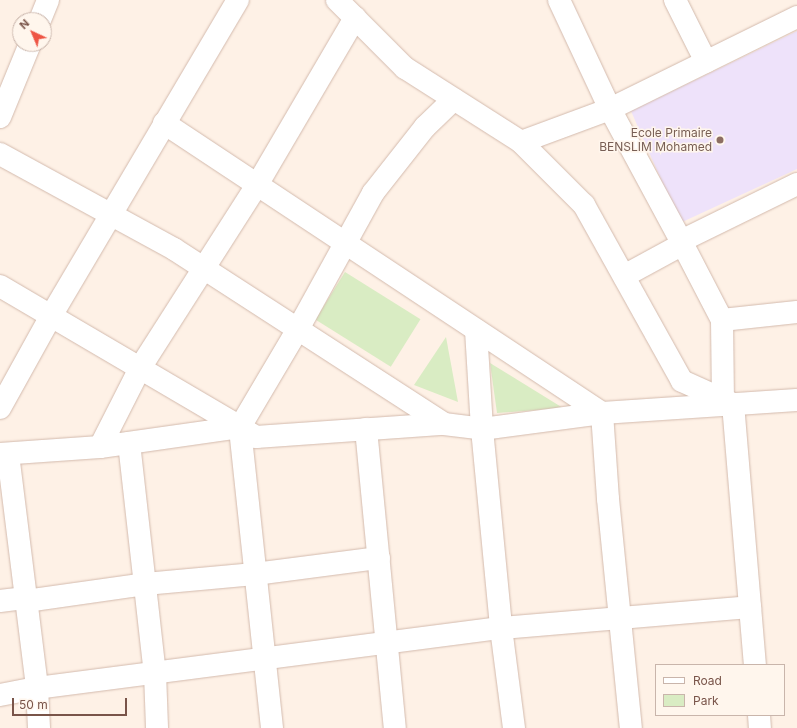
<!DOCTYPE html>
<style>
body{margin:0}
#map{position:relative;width:797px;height:728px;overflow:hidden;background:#fef1e6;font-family:Inter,sans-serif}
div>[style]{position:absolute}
.education>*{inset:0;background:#eee2fa}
.green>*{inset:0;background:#d9ecc3;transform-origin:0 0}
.roads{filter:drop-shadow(0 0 1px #d3baad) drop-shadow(0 0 1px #d3baad)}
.minor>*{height:22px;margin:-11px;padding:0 11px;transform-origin:11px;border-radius:11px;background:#fff}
.dots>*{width:11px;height:11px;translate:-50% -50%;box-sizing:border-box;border:2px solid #fff6ed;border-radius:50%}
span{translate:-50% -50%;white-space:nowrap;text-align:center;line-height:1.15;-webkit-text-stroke:3px #fff6ed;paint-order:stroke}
.education-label{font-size:12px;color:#785e54}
.right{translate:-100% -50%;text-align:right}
.legend{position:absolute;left:655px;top:664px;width:130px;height:52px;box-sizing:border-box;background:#fff6ed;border:1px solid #c9b5ab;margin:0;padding:5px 7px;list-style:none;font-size:12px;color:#795449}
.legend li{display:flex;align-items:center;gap:8px;height:20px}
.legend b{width:20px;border:1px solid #c9b5ab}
.north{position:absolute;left:12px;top:12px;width:40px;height:40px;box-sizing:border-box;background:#fff6ed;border:1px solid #c9b5ab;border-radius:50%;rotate:316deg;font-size:11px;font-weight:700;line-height:16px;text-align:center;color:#795449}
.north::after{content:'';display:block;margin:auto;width:14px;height:18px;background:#ee5545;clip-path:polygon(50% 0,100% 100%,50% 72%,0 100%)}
.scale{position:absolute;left:12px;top:698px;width:115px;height:18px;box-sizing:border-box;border:2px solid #795449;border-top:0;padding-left:5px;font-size:12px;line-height:14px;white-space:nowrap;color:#795449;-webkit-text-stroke:3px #fff6ed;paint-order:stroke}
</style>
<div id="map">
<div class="education">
<div style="clip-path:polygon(797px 31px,797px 169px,680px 223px,631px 111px)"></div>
</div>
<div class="green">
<div style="left:345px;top:272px;width:89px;height:56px;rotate:32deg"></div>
<div style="clip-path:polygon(446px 337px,458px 402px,414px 385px)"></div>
<div style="clip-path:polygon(490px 363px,563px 408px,497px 413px)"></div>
</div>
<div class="roads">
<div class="minor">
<div style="left:337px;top:0;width:96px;rotate:45deg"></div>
<div style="left:405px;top:68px;width:138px;rotate:32.5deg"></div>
<div style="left:521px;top:142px;width:89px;rotate:45deg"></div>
<div style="left:584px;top:205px;width:201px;rotate:60.9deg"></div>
<div style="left:682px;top:381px;width:56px;rotate:24.3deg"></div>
<div style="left:733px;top:404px;width:262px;rotate:85.2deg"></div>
<div style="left:675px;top:0;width:69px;rotate:63.4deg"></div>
<div style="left:797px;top:17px;width:208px;rotate:153.8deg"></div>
<div style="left:610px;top:109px;width:150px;rotate:61.7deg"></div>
<div style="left:681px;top:241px;width:129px;rotate:-26.2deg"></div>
<div style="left:40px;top:20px;width:22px;rotate:-68deg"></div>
<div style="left:0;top:117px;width:79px;rotate:-67.7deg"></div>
<div style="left:164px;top:123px;width:525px;rotate:33.51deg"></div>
<div style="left:602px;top:413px;width:86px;rotate:86deg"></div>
<div style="left:608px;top:499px;width:230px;rotate:84.3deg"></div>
<div style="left:521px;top:142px;width:95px;rotate:-20.3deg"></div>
<div style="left:610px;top:109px;width:120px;rotate:-115.1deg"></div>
<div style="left:0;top:154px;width:198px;rotate:28.6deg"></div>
<div style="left:174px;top:249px;width:322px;rotate:32.9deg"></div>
<div style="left:681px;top:241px;width:89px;rotate:62.6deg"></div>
<div style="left:722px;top:320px;width:80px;rotate:89.3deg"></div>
<div style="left:624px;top:276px;width:67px;rotate:-28.5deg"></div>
<div style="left:0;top:286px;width:278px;rotate:30.4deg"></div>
<div style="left:722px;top:320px;width:75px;rotate:-6.1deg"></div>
<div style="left:476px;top:330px;width:99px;rotate:86.5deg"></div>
<div style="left:482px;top:429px;width:200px;rotate:84.5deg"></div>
<div style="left:501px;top:628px;width:101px;rotate:82.6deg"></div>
<div style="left:0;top:408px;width:105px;rotate:-61deg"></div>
<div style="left:51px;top:316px;width:367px;rotate:-59.4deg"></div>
<div style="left:366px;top:429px;width:300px;rotate:84.5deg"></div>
<div style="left:129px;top:443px;width:231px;rotate:83.6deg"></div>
<div style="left:155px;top:673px;width:55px;rotate:87.9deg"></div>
<div style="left:100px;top:447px;width:89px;rotate:-63.1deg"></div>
<div style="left:140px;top:368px;width:217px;rotate:-57.4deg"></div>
<div style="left:257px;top:185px;width:194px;rotate:-59.6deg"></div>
<div style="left:0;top:454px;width:100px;rotate:-4deg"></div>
<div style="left:100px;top:447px;width:141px;rotate:-8.1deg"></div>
<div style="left:240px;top:427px;width:19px;rotate:32deg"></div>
<div style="left:256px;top:437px;width:188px;rotate:-4deg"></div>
<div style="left:444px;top:424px;width:38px;rotate:7deg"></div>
<div style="left:482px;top:429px;width:121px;rotate:-7.6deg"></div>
<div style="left:602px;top:413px;width:195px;rotate:-3.8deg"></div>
<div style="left:8px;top:454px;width:236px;rotate:82.9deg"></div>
<div style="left:37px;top:688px;width:40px;rotate:87.1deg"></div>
<div style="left:0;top:601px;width:26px;rotate:-7deg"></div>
<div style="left:26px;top:601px;width:120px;rotate:-8.1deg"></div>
<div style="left:145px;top:584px;width:110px;rotate:-5.2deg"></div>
<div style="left:255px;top:574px;width:125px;rotate:-7.4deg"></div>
<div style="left:0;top:695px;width:38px;rotate:-11deg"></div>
<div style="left:37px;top:688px;width:468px;rotate:-7.4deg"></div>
<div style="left:501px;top:628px;width:250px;rotate:-4.8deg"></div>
<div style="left:759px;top:715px;width:13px;rotate:86deg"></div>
<div style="left:272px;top:728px;width:303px;rotate:-96.1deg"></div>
<div style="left:240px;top:427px;width:114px;rotate:-59.4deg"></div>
<div style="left:298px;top:329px;width:155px;rotate:-61.1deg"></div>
<div style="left:373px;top:193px;width:84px;rotate:-51.8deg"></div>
<div style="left:425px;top:127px;width:40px;rotate:-44deg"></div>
</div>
</div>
<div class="dots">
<div style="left:720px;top:140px;background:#8d6e63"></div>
</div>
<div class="education-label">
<span class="right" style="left:712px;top:140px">Ecole Primaire<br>BENSLIM Mohamed</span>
</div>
<ul class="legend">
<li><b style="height:5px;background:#fff"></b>Road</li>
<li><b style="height:11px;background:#d9ecc3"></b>Park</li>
</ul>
<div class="north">N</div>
<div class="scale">50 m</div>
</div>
